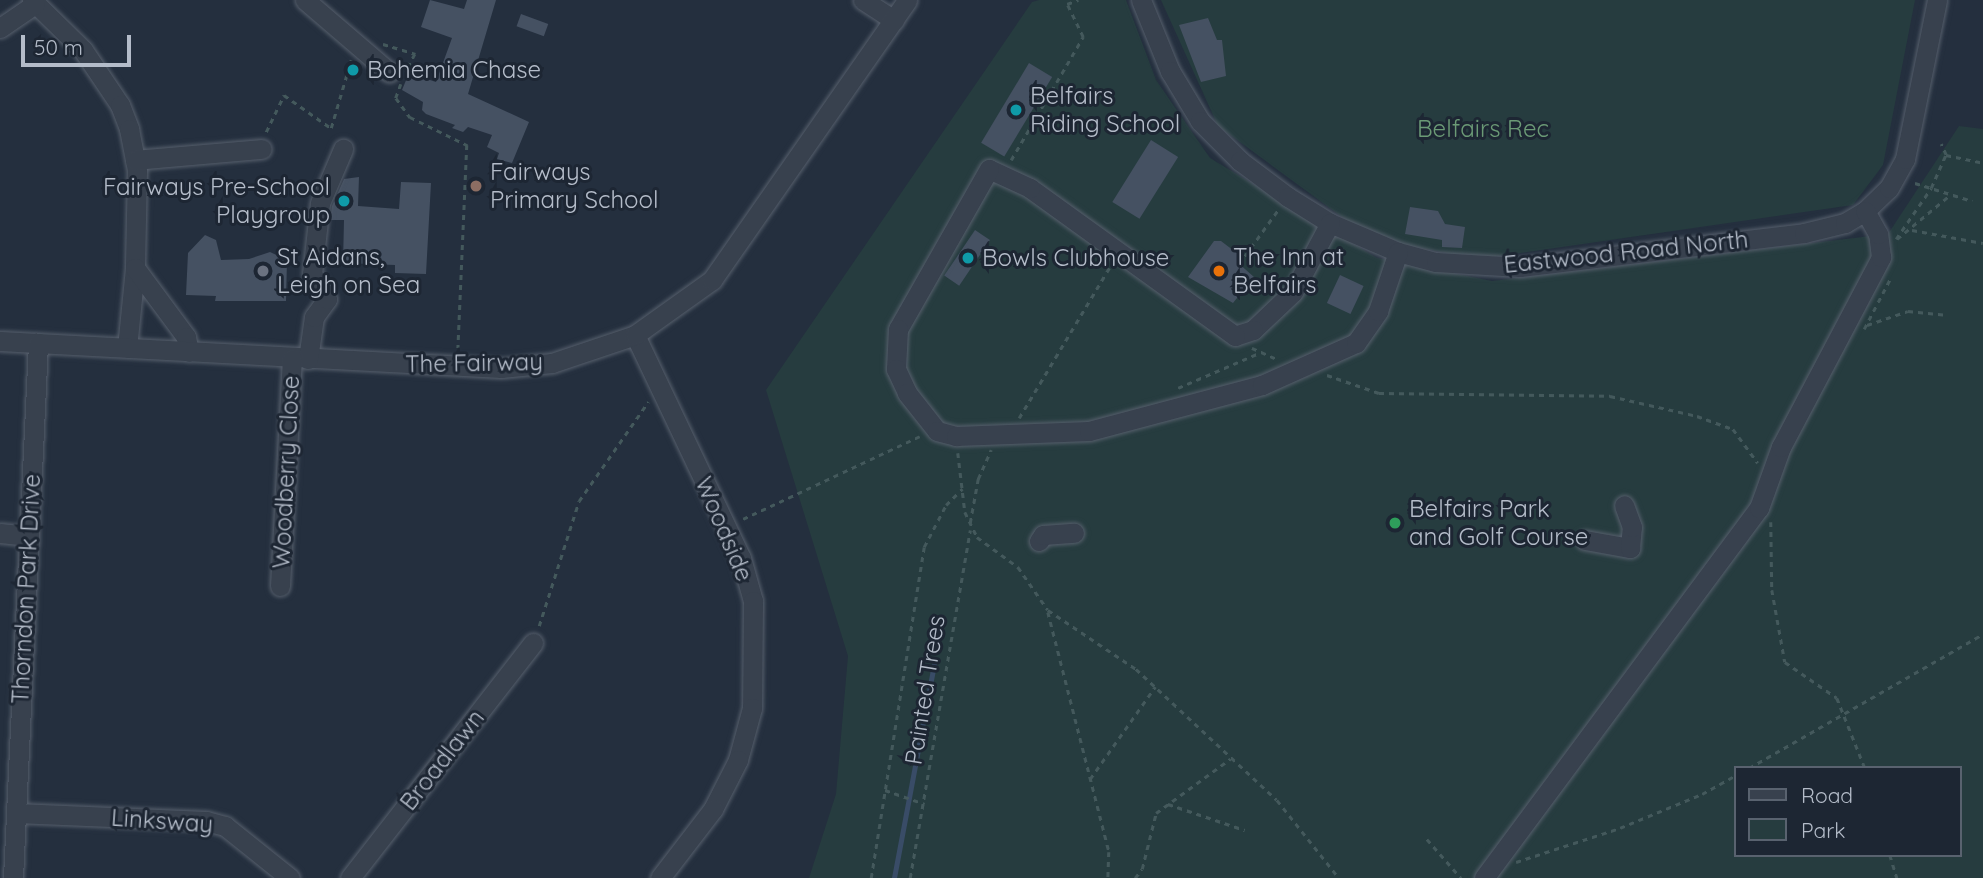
<!DOCTYPE html>
<style>
body{margin:0}
#map{position:relative;width:1983px;height:878px;overflow:hidden;background:#242f3e;font-family:Quicksand,sans-serif}
div>[style]{position:absolute}
.green>*{inset:0;background:#263c3f}
.stream>*{height:4.5px;margin:-2.25px;padding:0 2.25px;transform-origin:2.25px;border-radius:2.25px;background:#394c67}
.building>*{inset:0;background:#455162;transform-origin:0 0}
.path>*{height:2.5px;margin-top:-1.25px;transform-origin:0;background:repeating-linear-gradient(90deg,#44595c 0 5px,transparent 0 10px)}
.roads{filter:drop-shadow(0 0 2px #565f6c) drop-shadow(0 0 2px #565f6c)}
.minor>*{height:19px;margin:-9.5px;padding:0 9.5px;transform-origin:9.5px;border-radius:9.5px;background:#38414e}
.dots>*{width:19px;height:19px;translate:-50% -50%;box-sizing:border-box;border:4px solid #1d2633;border-radius:50%}
span{translate:-50% -50%;white-space:nowrap;text-align:center;line-height:1.15;-webkit-text-stroke:6px #1d2633;paint-order:stroke}
.poi-label{font-size:24px;color:#b4bcc9}
.left{translate:0 -50%;text-align:left}
.right{translate:-100% -50%;text-align:right}
.park-label{font-size:24px;color:#6b9a76}
.street-label{font-size:24px;color:#b4bcc9}
.legend{position:absolute;left:1734px;top:766px;width:228px;height:91px;box-sizing:border-box;background:#1d2633;border:2px solid #59626f;margin:0;padding:9px 12px;list-style:none;font-size:21px;color:#b4bcc9}
.legend li{display:flex;align-items:center;gap:14px;height:35px}
.legend b{width:35px;border:2px solid #59626f}
.scale{position:absolute;left:21px;top:35px;width:110px;height:32px;box-sizing:border-box;border:4px solid #b4bcc9;border-top:0;padding-left:9px;font-size:21px;line-height:24px;white-space:nowrap;color:#b4bcc9;-webkit-text-stroke:5px #1d2633;paint-order:stroke}
</style>
<div id="map">
<div class="green">
<div style="clip-path:polygon(evenodd,1039px 0,1126px 0,1156px 80px,1210px 158px,1377px 258px,1492px 281px,1888px 234px,1959px 126px,1983px 129px,1983px 878px,809px 878px,836px 794px,848px 656px,766px 390px,1032px 2px,1039px 0,1736px 768px,1960px 768px,1960px 855px,1736px 855px,1736px 768px)"></div>
<div style="clip-path:polygon(1161px 0,1915px 0,1883px 165px,1853px 205px,1479px 259px,1372px 239px,1218px 126px)"></div>
</div>
<div class="stream">
<div style="left:894px;top:878px;width:217px;rotate:-79.4deg"></div>
</div>
<div class="building">
<div style="clip-path:polygon(430px 0,464px 9px,467px 0,496px 0,468px 94px,529px 122px,512px 163px,497px 159px,499px 153px,487px 147px,492px 135px,468px 127px,463px 132px,452px 128px,455px 125px,426px 114px,422px 110px,423px 102px,402px 90px,409px 73px,436px 82px,452px 38px,421px 27px)"></div>
<div style="left:521px;top:14px;width:29px;height:13px;rotate:20deg"></div>
<div style="clip-path:polygon(1208px 18px,1217px 40px,1222px 40px,1226px 76px,1201px 82px,1179px 25px)"></div>
<div style="left:1029px;top:63px;width:27px;height:93px;rotate:31deg"></div>
<div style="left:1151px;top:140px;width:32px;height:73px;rotate:32deg"></div>
<div style="clip-path:polygon(359px 177px,358px 206px,399px 209px,401px 182px,431px 183px,426px 274px,395px 273px,395px 265px,343px 263px,344px 220px,330px 220px,332px 206px,344px 179px)"></div>
<div style="clip-path:polygon(1410px 207px,1438px 211px,1445px 224px,1465px 227px,1462px 248px,1442px 247px,1442px 240px,1405px 234px)"></div>
<div style="left:975px;top:230px;width:18px;height:55px;rotate:34deg"></div>
<div style="clip-path:polygon(205px 235px,216px 240px,221px 260px,249px 259px,270px 252px,287px 260px,286px 301px,215px 301px,216px 296px,186px 295px,188px 253px)"></div>
<div style="clip-path:polygon(1214px 241px,1221px 241px,1242px 257px,1237px 262px,1254px 277px,1233px 303px,1188px 277px)"></div>
<div style="left:1340px;top:275px;width:26px;height:31px;rotate:25deg"></div>
</div>
<div class="path">
<div style="left:383px;top:44px;width:34px;rotate:17deg"></div>
<div style="left:415px;top:54px;width:20px;rotate:117deg"></div>
<div style="left:401px;top:84px;width:15px;rotate:110deg"></div>
<div style="left:396px;top:98px;width:24px;rotate:54deg"></div>
<div style="left:410px;top:117px;width:64px;rotate:26.2deg"></div>
<div style="left:467px;top:145px;width:203px;rotate:92.5deg"></div>
<div style="left:266px;top:132px;width:41px;rotate:-64.1deg"></div>
<div style="left:284px;top:95px;width:57px;rotate:35.1deg"></div>
<div style="left:331px;top:128px;width:71px;rotate:-73.6deg"></div>
<div style="left:1946px;top:155px;width:38px;rotate:12deg"></div>
<div style="left:1011px;top:160px;width:143px;rotate:-59.7deg"></div>
<div style="left:1083px;top:37px;width:37px;rotate:-116deg"></div>
<div style="left:1067px;top:4px;width:12px;rotate:-20deg"></div>
<div style="left:1915px;top:183px;width:60px;rotate:17.5deg"></div>
<div style="left:1912px;top:230px;width:72px;rotate:10.4deg"></div>
<div style="left:1896px;top:239px;width:62px;rotate:-55.5deg"></div>
<div style="left:1931px;top:188px;width:36px;rotate:-66deg"></div>
<div style="left:1946px;top:155px;width:12px;rotate:-114deg"></div>
<div style="left:1897px;top:239px;width:69px;rotate:-39.7deg"></div>
<div style="left:1239px;top:264px;width:67px;rotate:-54.2deg"></div>
<div style="left:1867px;top:325px;width:43px;rotate:-18.9deg"></div>
<div style="left:1908px;top:311px;width:40px;rotate:5.7deg"></div>
<div style="left:1864px;top:329px;width:56px;rotate:-62.5deg"></div>
<div style="left:1252px;top:348px;width:27px;rotate:24deg"></div>
<div style="left:1327px;top:375px;width:55px;rotate:19.1deg"></div>
<div style="left:1379px;top:393px;width:231px;rotate:0.7deg"></div>
<div style="left:1610px;top:396px;width:89px;rotate:12.9deg"></div>
<div style="left:1697px;top:416px;width:38px;rotate:20deg"></div>
<div style="left:1733px;top:429px;width:42px;rotate:53.7deg"></div>
<div style="left:1178px;top:388px;width:88px;rotate:-23.4deg"></div>
<div style="left:1019px;top:418px;width:175px;rotate:-59deg"></div>
<div style="left:958px;top:453px;width:59px;rotate:83.2deg"></div>
<div style="left:965px;top:512px;width:28px;rotate:64deg"></div>
<div style="left:977px;top:537px;width:51px;rotate:36.2deg"></div>
<div style="left:1018px;top:567px;width:52px;rotate:55.1deg"></div>
<div style="left:1048px;top:610px;width:106px;rotate:33.8deg"></div>
<div style="left:1136px;top:669px;width:192px;rotate:42.9deg"></div>
<div style="left:1277px;top:800px;width:100px;rotate:51.5deg"></div>
<div style="left:743px;top:519px;width:195px;rotate:-25.1deg"></div>
<div style="left:1771px;top:522px;width:68px;rotate:89.2deg"></div>
<div style="left:1772px;top:590px;width:73px;rotate:79.8deg"></div>
<div style="left:1785px;top:662px;width:63px;rotate:34.7deg"></div>
<div style="left:1837px;top:698px;width:75px;rotate:68.2deg"></div>
<div style="left:970px;top:523px;width:45px;rotate:-79.7deg"></div>
<div style="left:978px;top:479px;width:32px;rotate:-66deg"></div>
<div style="left:1048px;top:612px;width:248px;rotate:75.7deg"></div>
<div style="left:1109px;top:852px;width:26px;rotate:92deg"></div>
<div style="left:539px;top:626px;width:131px;rotate:-72.3deg"></div>
<div style="left:579px;top:501px;width:121px;rotate:-55.1deg"></div>
<div style="left:1749px;top:768px;width:270px;rotate:-29.8deg"></div>
<div style="left:1090px;top:779px;width:113px;rotate:-54.8deg"></div>
<div style="left:885px;top:790px;width:42px;rotate:19.3deg"></div>
<div style="left:1168px;top:804px;width:81px;rotate:18.7deg"></div>
<div style="left:1427px;top:839px;width:52px;rotate:48.9deg"></div>
<div style="left:1890px;top:855px;width:24px;rotate:73deg"></div>
<div style="left:1516px;top:862px;width:109px;rotate:-18.1deg"></div>
<div style="left:1620px;top:828px;width:89px;rotate:-22.5deg"></div>
<div style="left:1702px;top:794px;width:39px;rotate:-29deg"></div>
<div style="left:871px;top:878px;width:335px;rotate:-80.9deg"></div>
<div style="left:924px;top:547px;width:47px;rotate:-62.4deg"></div>
<div style="left:946px;top:505px;width:23px;rotate:-45deg"></div>
<div style="left:910px;top:878px;width:353px;rotate:-80.2deg"></div>
<div style="left:1135px;top:878px;width:11px;rotate:-52deg"></div>
<div style="left:1142px;top:869px;width:58px;rotate:-76deg"></div>
<div style="left:1156px;top:813px;width:92px;rotate:-36.1deg"></div>
</div>
<div class="roads">
<div class="minor">
<div style="left:32px;top:0;width:71px;rotate:44.4deg"></div>
<div style="left:83px;top:50px;width:66px;rotate:56.1deg"></div>
<div style="left:120px;top:105px;width:26px;rotate:69deg"></div>
<div style="left:129px;top:129px;width:42px;rotate:79deg"></div>
<div style="left:137px;top:170px;width:98px;rotate:91.2deg"></div>
<div style="left:135px;top:268px;width:80px;rotate:95.7deg"></div>
<div style="left:305px;top:0;width:111px;rotate:40.6deg"></div>
<div style="left:863px;top:0;width:37px;rotate:33deg"></div>
<div style="left:1141px;top:0;width:77px;rotate:67.8deg"></div>
<div style="left:1170px;top:71px;width:58px;rotate:59deg"></div>
<div style="left:1200px;top:121px;width:57px;rotate:45deg"></div>
<div style="left:1240px;top:161px;width:60px;rotate:36.9deg"></div>
<div style="left:1288px;top:197px;width:49px;rotate:31.8deg"></div>
<div style="left:1330px;top:223px;width:74px;rotate:23.1deg"></div>
<div style="left:1398px;top:252px;width:39px;rotate:15deg"></div>
<div style="left:1436px;top:262px;width:84px;rotate:3.4deg"></div>
<div style="left:1520px;top:267px;width:286px;rotate:-6.8deg"></div>
<div style="left:1804px;top:233px;width:42px;rotate:-13.7deg"></div>
<div style="left:1845px;top:223px;width:23px;rotate:-31deg"></div>
<div style="left:1865px;top:211px;width:33px;rotate:-44deg"></div>
<div style="left:1889px;top:188px;width:33px;rotate:-61deg"></div>
<div style="left:1905px;top:159px;width:162px;rotate:-78.6deg"></div>
<div style="left:0;top:28px;width:42px;rotate:-34.4deg"></div>
<div style="left:135px;top:160px;width:127px;rotate:-5deg"></div>
<div style="left:1330px;top:223px;width:78px;rotate:118.2deg"></div>
<div style="left:1293px;top:292px;width:55px;rotate:136.5deg"></div>
<div style="left:1253px;top:330px;width:19px;rotate:162deg"></div>
<div style="left:1235px;top:336px;width:253px;rotate:-144.2deg"></div>
<div style="left:1030px;top:188px;width:45px;rotate:-155.1deg"></div>
<div style="left:989px;top:169px;width:184px;rotate:119.6deg"></div>
<div style="left:898px;top:329px;width:40px;rotate:92.9deg"></div>
<div style="left:896px;top:369px;width:26px;rotate:65deg"></div>
<div style="left:907px;top:393px;width:48px;rotate:51.7deg"></div>
<div style="left:937px;top:431px;width:20px;rotate:15deg"></div>
<div style="left:956px;top:436px;width:133px;rotate:-2.2deg"></div>
<div style="left:1089px;top:431px;width:179px;rotate:-14.9deg"></div>
<div style="left:1262px;top:385px;width:103px;rotate:-24.1deg"></div>
<div style="left:1356px;top:343px;width:39px;rotate:-55deg"></div>
<div style="left:1378px;top:311px;width:62px;rotate:-71.3deg"></div>
<div style="left:135px;top:268px;width:86px;rotate:53.5deg"></div>
<div style="left:186px;top:337px;width:15px;rotate:79deg"></div>
<div style="left:635px;top:335px;width:247px;rotate:64.6deg"></div>
<div style="left:741px;top:558px;width:45px;rotate:74.4deg"></div>
<div style="left:753px;top:601px;width:107px;rotate:90.5deg"></div>
<div style="left:752px;top:708px;width:54px;rotate:105.1deg"></div>
<div style="left:738px;top:760px;width:55px;rotate:117deg"></div>
<div style="left:713px;top:809px;width:87px;rotate:127.5deg"></div>
<div style="left:0;top:341px;width:502px;rotate:3.08deg"></div>
<div style="left:501px;top:368px;width:51px;rotate:-5.6deg"></div>
<div style="left:552px;top:363px;width:88px;rotate:-18.6deg"></div>
<div style="left:635px;top:335px;width:95px;rotate:-35.5deg"></div>
<div style="left:712px;top:280px;width:341px;rotate:-55.1deg"></div>
<div style="left:308px;top:359px;width:42px;rotate:-81.9deg"></div>
<div style="left:314px;top:317px;width:22px;rotate:-54deg"></div>
<div style="left:327px;top:299px;width:29px;rotate:-121deg"></div>
<div style="left:312px;top:274px;width:71px;rotate:-83.6deg"></div>
<div style="left:320px;top:203px;width:59px;rotate:-66.9deg"></div>
<div style="left:0;top:533px;width:29px;rotate:6deg"></div>
<div style="left:1585px;top:540px;width:46px;rotate:10.1deg"></div>
<div style="left:1630px;top:548px;width:21px;rotate:-85deg"></div>
<div style="left:1632px;top:527px;width:23px;rotate:-110deg"></div>
<div style="left:1039px;top:541px;width:7px;rotate:-56deg"></div>
<div style="left:1043px;top:535px;width:31px;rotate:-4deg"></div>
<div style="left:280px;top:586px;width:228px;rotate:-87deg"></div>
<div style="left:16px;top:813px;width:190px;rotate:2.4deg"></div>
<div style="left:206px;top:821px;width:20px;rotate:15deg"></div>
<div style="left:225px;top:826px;width:83px;rotate:38.7deg"></div>
<div style="left:13px;top:878px;width:536px;rotate:-87.32deg"></div>
<div style="left:350px;top:878px;width:298px;rotate:-52.1deg"></div>
<div style="left:1484px;top:878px;width:461px;rotate:-53.4deg"></div>
<div style="left:1759px;top:508px;width:65px;rotate:-70.2deg"></div>
<div style="left:1781px;top:447px;width:215px;rotate:-62.2deg"></div>
<div style="left:1881px;top:257px;width:23px;rotate:-97deg"></div>
<div style="left:1878px;top:234px;width:26px;rotate:-119deg"></div>
</div>
</div>
<div class="dots">
<div style="left:353px;top:70px;background:#0f9aa8"></div>
<div style="left:1016px;top:110px;background:#0f9aa8"></div>
<div style="left:476px;top:186px;background:#8d6e63"></div>
<div style="left:344px;top:201px;background:#0f9aa8"></div>
<div style="left:968px;top:258px;background:#0f9aa8"></div>
<div style="left:263px;top:271px;background:#6b7280"></div>
<div style="left:1219px;top:271px;background:#e8710a"></div>
<div style="left:1395px;top:523px;background:#2e9e5b"></div>
</div>
<div class="poi-label">
<span class="left" style="left:367px;top:70px">Bohemia Chase</span>
<span class="left" style="left:1030px;top:110px">Belfairs<br>Riding School</span>
<span class="left" style="left:490px;top:186px">Fairways<br>Primary School</span>
<span class="right" style="left:330px;top:201px">Fairways Pre-School<br>Playgroup</span>
<span class="left" style="left:277px;top:271px">St Aidans,<br>Leigh on Sea</span>
<span class="left" style="left:1233px;top:271px">The Inn at<br>Belfairs</span>
<span class="left" style="left:982px;top:258px">Bowls Clubhouse</span>
<span class="left" style="left:1409px;top:523px">Belfairs Park<br>and Golf Course</span>
</div>
<div class="park-label">
<span style="left:1483px;top:129px">Belfairs Rec</span>
</div>
<div class="street-label">
<span style="left:1626px;top:252px;rotate:-6deg">Eastwood Road North</span>
<span style="left:474px;top:363px;rotate:-1deg">The Fairway</span>
<span style="left:286px;top:472px;rotate:-87deg">Woodberry Close</span>
<span style="left:724px;top:529px;rotate:67deg">Woodside</span>
<span style="left:26px;top:589px;rotate:-87deg">Thorndon Park Drive</span>
<span style="left:925px;top:690px;rotate:-81deg">Painted Trees</span>
<span style="left:442px;top:760px;rotate:-52deg">Broadlawn</span>
<span style="left:162px;top:821px;rotate:4deg">Linksway</span>
</div>
<ul class="legend">
<li><b style="height:9px;background:#38414e"></b>Road</li>
<li><b style="height:19px;background:#263c3f"></b>Park</li>
</ul>
<div class="scale">50 m</div>
</div>
